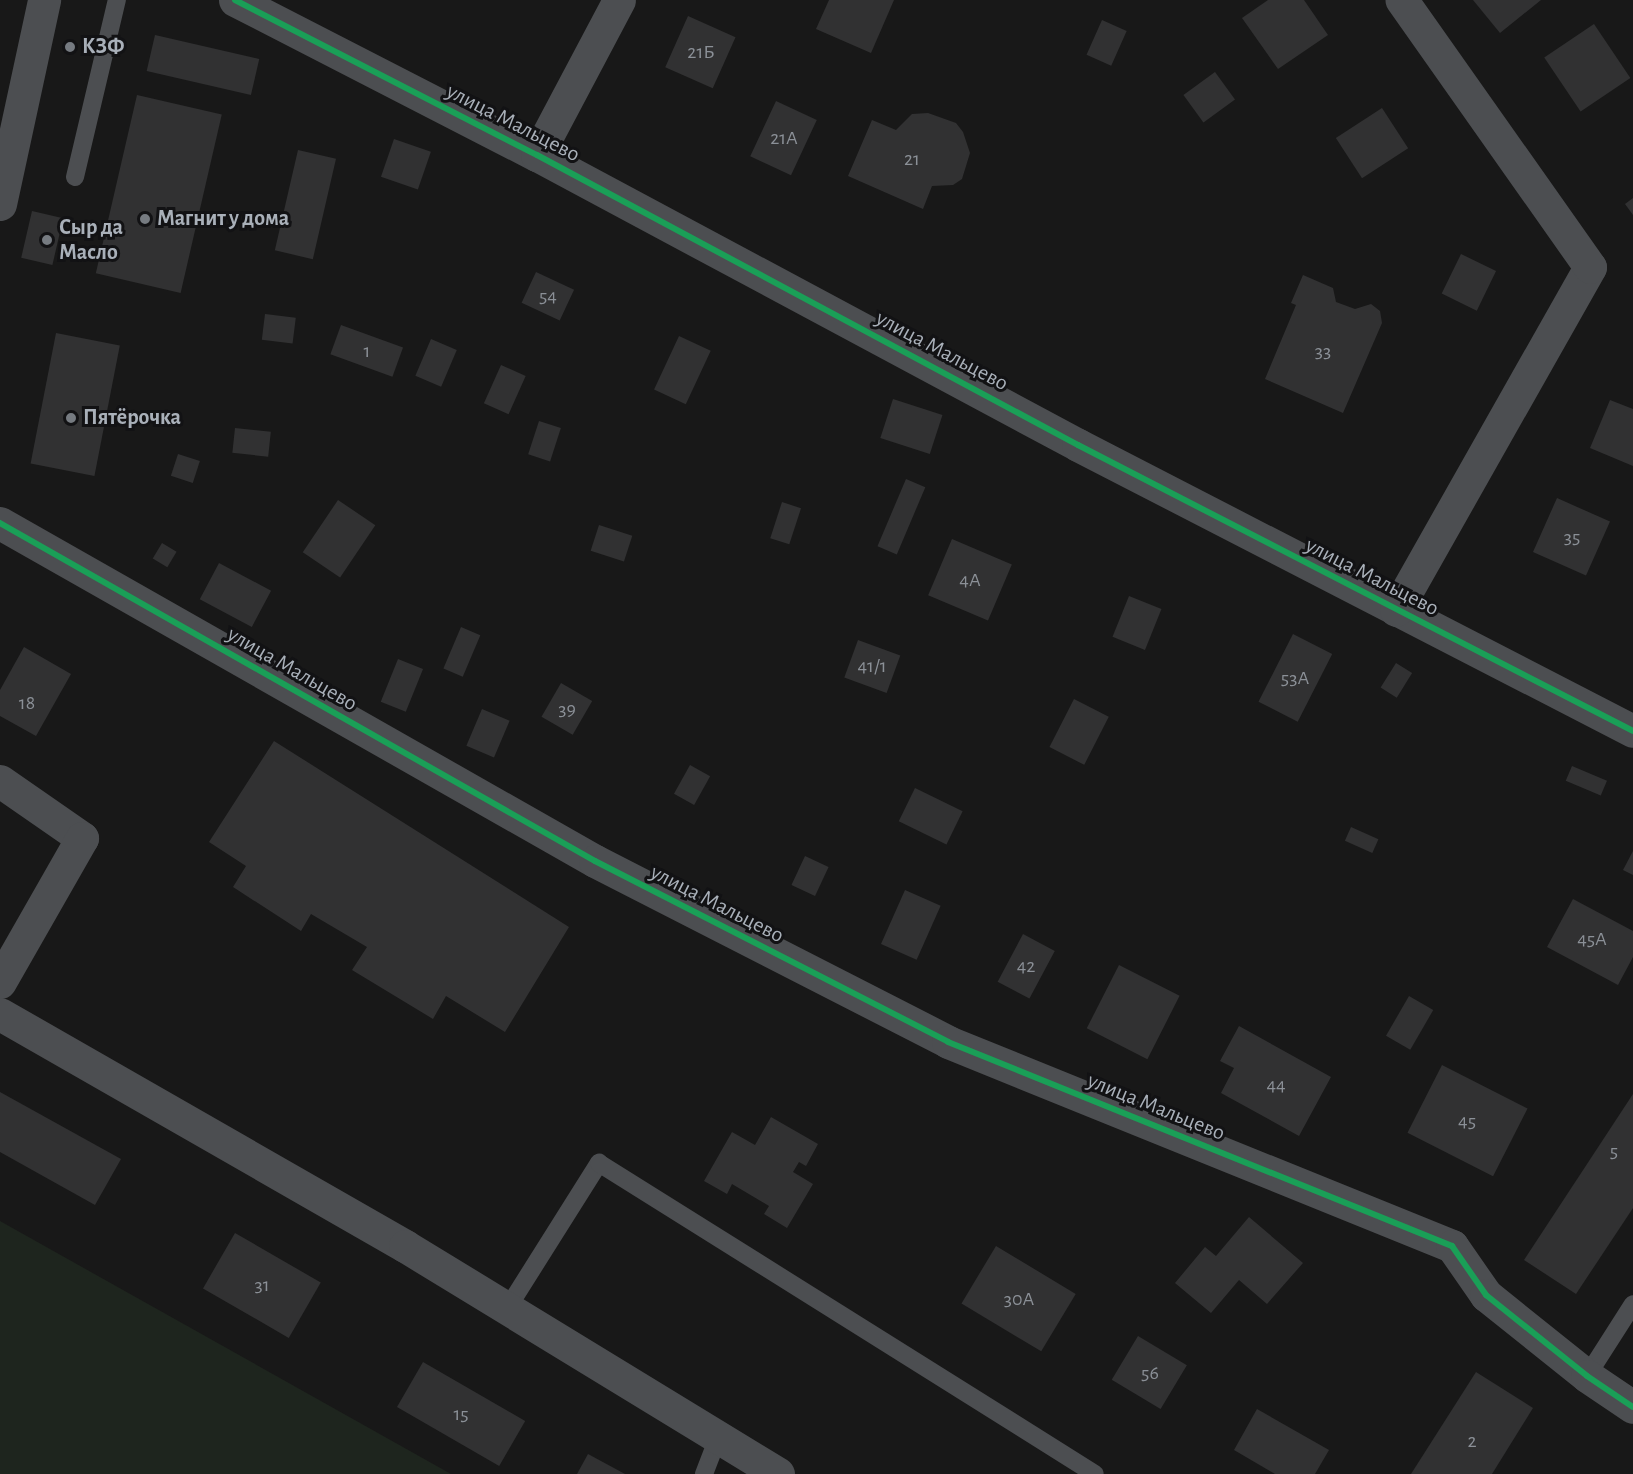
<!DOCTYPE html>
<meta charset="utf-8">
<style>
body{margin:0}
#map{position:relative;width:1633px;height:1474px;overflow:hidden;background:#181818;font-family:"Alegreya Sans",sans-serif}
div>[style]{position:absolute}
.green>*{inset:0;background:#1e251e}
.building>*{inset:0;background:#313132;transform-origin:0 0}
.service>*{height:18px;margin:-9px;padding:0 9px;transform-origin:9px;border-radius:9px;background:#4c4e51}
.minor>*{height:33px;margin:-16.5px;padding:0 16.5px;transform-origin:16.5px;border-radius:16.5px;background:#4c4e51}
.tertiary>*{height:33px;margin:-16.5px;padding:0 16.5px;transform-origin:16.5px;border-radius:16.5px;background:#4c4e51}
.cycleway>*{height:6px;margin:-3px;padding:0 3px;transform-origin:3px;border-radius:3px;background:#1a9f57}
.dots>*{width:16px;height:16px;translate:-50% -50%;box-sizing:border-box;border:3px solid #121214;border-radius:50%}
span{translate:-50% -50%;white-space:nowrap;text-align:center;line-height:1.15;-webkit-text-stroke:6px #121214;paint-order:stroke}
.number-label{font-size:20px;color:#8b9097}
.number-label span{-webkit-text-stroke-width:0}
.poi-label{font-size:22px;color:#a9b0b9;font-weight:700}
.left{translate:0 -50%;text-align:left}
.street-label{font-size:22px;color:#a9b0b9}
</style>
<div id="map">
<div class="green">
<div style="clip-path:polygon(0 1221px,451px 1474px,0 1474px)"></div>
</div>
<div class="building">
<div style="clip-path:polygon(829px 0,894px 0,871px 53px,816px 29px)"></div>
<div style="clip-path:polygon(1268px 0,1304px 0,1328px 35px,1278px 69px,1242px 18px)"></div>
<div style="clip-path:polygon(1473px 0,1541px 0,1500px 33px)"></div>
<div style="left:688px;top:16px;width:52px;height:56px;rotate:24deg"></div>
<div style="left:1102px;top:20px;width:27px;height:38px;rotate:24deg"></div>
<div style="left:1594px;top:24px;width:65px;height:60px;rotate:56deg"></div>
<div style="left:155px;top:35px;width:107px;height:37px;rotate:13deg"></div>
<div style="left:1215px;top:72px;width:34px;height:39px;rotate:54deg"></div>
<div style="left:137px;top:95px;width:87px;height:183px;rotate:13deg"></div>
<div style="left:776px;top:101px;width:45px;height:61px;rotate:25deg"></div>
<div style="left:1382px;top:108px;width:48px;height:55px;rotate:57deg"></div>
<div style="clip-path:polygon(928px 113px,956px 123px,963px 132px,970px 153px,962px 179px,953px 185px,932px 186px,923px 209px,848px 176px,872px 120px,896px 130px,912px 114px)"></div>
<div style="left:394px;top:139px;width:39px;height:40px;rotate:19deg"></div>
<div style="left:298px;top:150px;width:39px;height:103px;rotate:13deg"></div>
<div style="clip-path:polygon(1633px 198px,1633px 215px,1625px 204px)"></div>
<div style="left:32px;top:211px;width:32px;height:48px;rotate:13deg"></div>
<div style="left:1461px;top:254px;width:39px;height:44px;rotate:26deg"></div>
<div style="left:536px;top:272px;width:42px;height:34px;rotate:25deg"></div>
<div style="clip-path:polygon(1303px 275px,1333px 288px,1336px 302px,1355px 309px,1371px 304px,1380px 311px,1382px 323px,1343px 413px,1265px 379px,1296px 305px,1291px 303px)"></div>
<div style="left:265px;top:314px;width:31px;height:26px;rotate:7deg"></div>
<div style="left:341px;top:325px;width:66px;height:31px;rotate:20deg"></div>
<div style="left:56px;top:333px;width:65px;height:133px;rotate:11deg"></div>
<div style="left:679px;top:336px;width:35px;height:59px;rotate:25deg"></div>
<div style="left:431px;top:339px;width:28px;height:40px;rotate:23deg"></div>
<div style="left:501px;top:365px;width:27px;height:42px;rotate:24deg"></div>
<div style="left:893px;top:399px;width:52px;height:41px;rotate:18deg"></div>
<div style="clip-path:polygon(1610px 400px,1633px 409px,1633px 466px,1590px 448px)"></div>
<div style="left:539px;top:421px;width:23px;height:35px;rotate:18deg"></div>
<div style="left:235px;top:428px;width:36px;height:25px;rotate:6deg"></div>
<div style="left:178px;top:454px;width:23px;height:23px;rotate:18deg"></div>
<div style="left:906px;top:479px;width:21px;height:73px;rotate:23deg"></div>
<div style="left:1557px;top:498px;width:58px;height:59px;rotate:24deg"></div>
<div style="left:338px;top:500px;width:45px;height:63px;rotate:34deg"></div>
<div style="left:782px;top:502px;width:20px;height:38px;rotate:18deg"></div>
<div style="left:599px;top:525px;width:35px;height:27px;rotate:18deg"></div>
<div style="left:952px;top:539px;width:65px;height:61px;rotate:23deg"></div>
<div style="left:162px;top:543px;width:17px;height:18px;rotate:31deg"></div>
<div style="left:219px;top:563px;width:59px;height:41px;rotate:28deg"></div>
<div style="left:1129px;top:596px;width:35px;height:44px;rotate:22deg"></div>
<div style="left:461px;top:627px;width:21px;height:45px;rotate:23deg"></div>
<div style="left:1293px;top:634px;width:44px;height:76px;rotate:27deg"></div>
<div style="left:858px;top:640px;width:45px;height:40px;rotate:20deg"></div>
<div style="clip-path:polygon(24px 647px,71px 674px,36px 736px,0 716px,0 690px)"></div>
<div style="left:398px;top:659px;width:27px;height:46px;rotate:22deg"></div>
<div style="left:1396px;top:663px;width:19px;height:29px;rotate:32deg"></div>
<div style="left:561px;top:683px;width:36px;height:39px;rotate:30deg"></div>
<div style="left:1074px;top:699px;width:39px;height:54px;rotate:27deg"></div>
<div style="left:482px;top:709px;width:30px;height:40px;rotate:23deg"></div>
<div style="clip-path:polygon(274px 741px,569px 927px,505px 1032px,446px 996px,433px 1019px,352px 970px,367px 947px,311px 914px,301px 931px,233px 887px,246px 866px,209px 842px)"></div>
<div style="left:690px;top:765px;width:23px;height:33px;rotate:29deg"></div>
<div style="left:1572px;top:766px;width:38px;height:16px;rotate:23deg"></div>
<div style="left:915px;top:788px;width:53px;height:37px;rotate:26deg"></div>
<div style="left:1351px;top:827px;width:30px;height:15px;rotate:24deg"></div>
<div style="clip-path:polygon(1633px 851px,1633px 875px,1623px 870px)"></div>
<div style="left:805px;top:856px;width:26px;height:32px;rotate:25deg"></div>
<div style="left:905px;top:890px;width:39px;height:59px;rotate:24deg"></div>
<div style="clip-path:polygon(1573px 899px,1633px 931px,1633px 957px,1618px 985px,1547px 947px)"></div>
<div style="left:1023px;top:934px;width:36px;height:54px;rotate:28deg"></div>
<div style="left:1119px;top:965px;width:68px;height:71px;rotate:27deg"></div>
<div style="left:1409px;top:996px;width:28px;height:46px;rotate:30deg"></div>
<div style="clip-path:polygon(1239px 1026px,1331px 1077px,1299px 1136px,1221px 1093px,1234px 1068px,1220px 1061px)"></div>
<div style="left:1442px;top:1065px;width:96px;height:76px;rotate:27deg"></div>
<div style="clip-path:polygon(0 1092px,121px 1159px,95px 1205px,0 1152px)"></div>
<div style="clip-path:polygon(1633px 1094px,1633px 1208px,1576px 1294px,1524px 1260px)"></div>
<div style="clip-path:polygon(771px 1117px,818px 1144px,806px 1166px,799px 1162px,793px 1172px,813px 1184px,787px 1228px,764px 1214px,769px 1206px,732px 1184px,727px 1194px,704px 1181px,732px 1132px,755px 1145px)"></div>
<div style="clip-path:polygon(1249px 1217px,1303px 1263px,1267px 1304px,1239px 1280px,1211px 1313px,1175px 1283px,1205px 1247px,1216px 1256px)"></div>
<div style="left:235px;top:1233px;width:99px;height:64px;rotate:30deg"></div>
<div style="left:996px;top:1246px;width:93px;height:67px;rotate:31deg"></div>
<div style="left:1138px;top:1336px;width:57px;height:51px;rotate:31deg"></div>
<div style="left:423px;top:1362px;width:118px;height:52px;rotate:30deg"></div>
<div style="clip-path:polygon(1476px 1372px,1533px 1408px,1492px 1474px,1411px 1474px)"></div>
<div style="clip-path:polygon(1257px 1409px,1329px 1450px,1315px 1474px,1275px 1474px,1234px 1450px)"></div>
<div style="clip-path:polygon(588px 1454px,625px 1474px,577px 1474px)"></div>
</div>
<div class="service">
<div style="left:75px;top:177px;width:182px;rotate:-76.7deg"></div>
<div style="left:507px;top:1309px;width:173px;rotate:-57.8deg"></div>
<div style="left:599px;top:1163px;width:585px;rotate:32.09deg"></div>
<div style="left:1587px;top:1376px;width:85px;rotate:-57.4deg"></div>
<div style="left:704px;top:1474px;width:40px;rotate:-69deg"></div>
</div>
<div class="minor">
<div style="left:235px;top:0;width:339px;rotate:27.2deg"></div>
<div style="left:537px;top:155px;width:614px;rotate:28.19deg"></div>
<div style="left:1078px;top:445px;width:624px;rotate:27.26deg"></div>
<div style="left:537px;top:155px;width:175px;rotate:-62.1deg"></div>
<div style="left:0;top:523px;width:684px;rotate:29.6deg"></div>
<div style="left:595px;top:861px;width:397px;rotate:27.1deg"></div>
<div style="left:948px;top:1042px;width:544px;rotate:22.04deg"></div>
<div style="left:1452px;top:1246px;width:60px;rotate:55.2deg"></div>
<div style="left:1486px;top:1295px;width:129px;rotate:38.7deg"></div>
<div style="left:1587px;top:1376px;width:55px;rotate:34deg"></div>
<div style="left:1396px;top:610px;width:394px;rotate:-60.5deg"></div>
<div style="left:1590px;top:267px;width:327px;rotate:-125.2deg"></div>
<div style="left:0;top:781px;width:100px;rotate:34.8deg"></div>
<div style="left:82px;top:838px;width:166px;rotate:119.7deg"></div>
<div style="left:0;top:1014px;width:467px;rotate:29.8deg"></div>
<div style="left:405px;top:1246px;width:437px;rotate:31.4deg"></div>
</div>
<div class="tertiary">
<div style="left:0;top:204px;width:209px;rotate:-77.8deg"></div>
</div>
<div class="cycleway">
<div style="left:235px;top:0;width:339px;rotate:27.2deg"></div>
<div style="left:537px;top:155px;width:614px;rotate:28.19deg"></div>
<div style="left:1078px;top:445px;width:624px;rotate:27.26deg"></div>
<div style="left:0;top:523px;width:684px;rotate:29.6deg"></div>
<div style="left:595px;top:861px;width:397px;rotate:27.1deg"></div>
<div style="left:948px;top:1042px;width:544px;rotate:22.04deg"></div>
<div style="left:1452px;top:1246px;width:60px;rotate:55.2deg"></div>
<div style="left:1486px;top:1295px;width:129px;rotate:38.7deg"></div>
<div style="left:1587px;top:1376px;width:55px;rotate:34deg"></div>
</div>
<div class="dots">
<div style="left:70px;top:47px;background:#767b81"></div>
<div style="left:145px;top:219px;background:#767b81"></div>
<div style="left:47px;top:240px;background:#767b81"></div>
<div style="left:71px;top:418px;background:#767b81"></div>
</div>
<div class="number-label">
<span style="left:701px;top:52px">21Б</span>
<span style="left:784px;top:138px">21А</span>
<span style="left:912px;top:159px">21</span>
<span style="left:548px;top:296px">54</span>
<span style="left:367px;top:351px">1</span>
<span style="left:1323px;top:351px">33</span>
<span style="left:1572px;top:537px">35</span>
<span style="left:970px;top:580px">4А</span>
<span style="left:872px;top:666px">41/1</span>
<span style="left:1295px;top:678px">53А</span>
<span style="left:27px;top:703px">18</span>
<span style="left:567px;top:709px">39</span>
<span style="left:1592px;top:939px">45А</span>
<span style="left:1026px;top:966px">42</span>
<span style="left:1276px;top:1085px">44</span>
<span style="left:1467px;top:1121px">45</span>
<span style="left:1614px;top:1151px">5</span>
<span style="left:262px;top:1285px">31</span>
<span style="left:1019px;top:1299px">30А</span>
<span style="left:1150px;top:1373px">56</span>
<span style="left:461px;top:1414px">15</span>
<span style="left:1472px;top:1441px">2</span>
</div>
<div class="poi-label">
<span class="left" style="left:82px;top:47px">КЗФ</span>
<span class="left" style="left:157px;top:219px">Магнит у дома</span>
<span class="left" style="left:59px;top:240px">Сыр да<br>Масло</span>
<span class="left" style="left:83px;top:418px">Пятёрочка</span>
</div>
<div class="street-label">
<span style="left:513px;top:123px;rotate:27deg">улица Мальцево</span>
<span style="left:942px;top:351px;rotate:28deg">улица Мальцево</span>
<span style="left:1372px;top:577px;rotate:27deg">улица Мальцево</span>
<span style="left:292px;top:669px;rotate:30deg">улица Мальцево</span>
<span style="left:717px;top:904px;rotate:27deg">улица Мальцево</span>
<span style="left:1156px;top:1107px;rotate:22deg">улица Мальцево</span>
</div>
</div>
